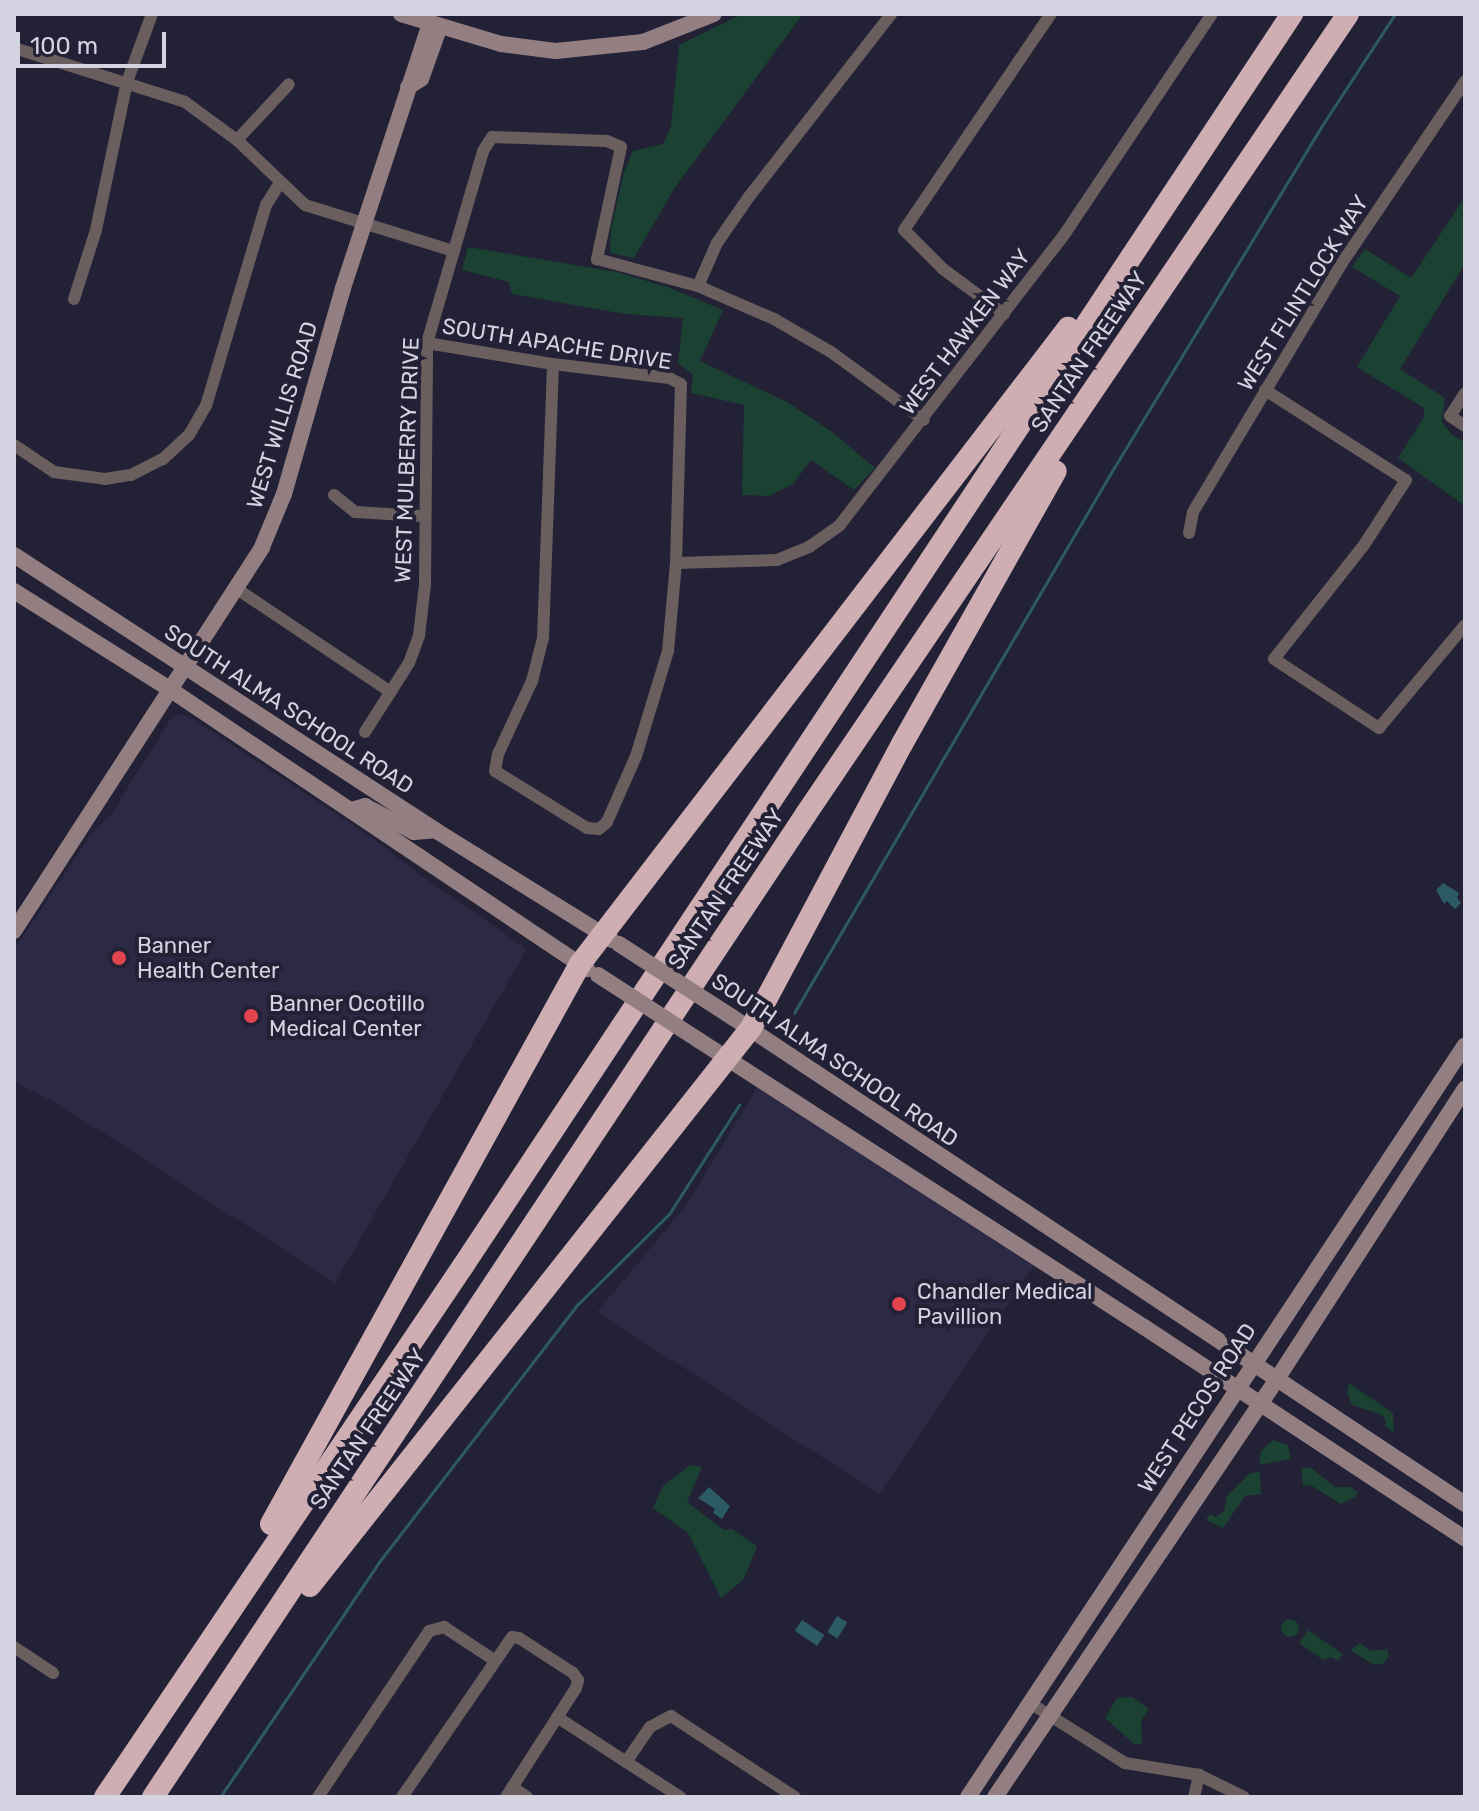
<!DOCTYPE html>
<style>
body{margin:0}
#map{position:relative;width:1479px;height:1811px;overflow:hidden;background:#222135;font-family:Rubik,sans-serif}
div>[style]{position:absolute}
.built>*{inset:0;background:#2b2943}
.green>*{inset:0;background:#1a4131}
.round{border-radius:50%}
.water>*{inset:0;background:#2c5b65;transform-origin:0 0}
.stream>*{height:3px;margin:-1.5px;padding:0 1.5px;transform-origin:1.5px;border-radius:1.5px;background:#2c5b65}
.street>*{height:12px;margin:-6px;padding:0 6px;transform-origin:6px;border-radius:6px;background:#6b5e5f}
.secondary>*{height:16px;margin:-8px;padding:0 8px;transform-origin:8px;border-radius:8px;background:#937e81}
.highway>*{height:22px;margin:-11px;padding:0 11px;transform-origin:11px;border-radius:11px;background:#cfaeb3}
.secondary-bridge>*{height:16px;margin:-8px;padding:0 8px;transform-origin:8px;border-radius:8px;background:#937e81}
.dots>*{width:22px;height:22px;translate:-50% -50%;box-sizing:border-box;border:4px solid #222135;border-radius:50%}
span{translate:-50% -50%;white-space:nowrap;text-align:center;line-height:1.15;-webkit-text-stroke:8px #222135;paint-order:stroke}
.street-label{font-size:22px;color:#d3d3e1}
.poi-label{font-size:22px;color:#d3d3e1}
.left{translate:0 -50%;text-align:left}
.frame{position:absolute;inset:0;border:16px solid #d3d3e1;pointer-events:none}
.scale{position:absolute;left:16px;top:32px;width:150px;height:36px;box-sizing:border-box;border:4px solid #d3d3e1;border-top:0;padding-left:10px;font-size:24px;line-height:28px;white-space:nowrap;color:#d3d3e1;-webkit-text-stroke:6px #222135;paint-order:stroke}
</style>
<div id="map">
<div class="built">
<div style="clip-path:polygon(178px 714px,190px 717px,370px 836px,428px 881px,527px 949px,335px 1283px,60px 1105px,14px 1082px,14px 950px,89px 837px,112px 813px,172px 717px)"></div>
<div style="clip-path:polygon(761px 1081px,1039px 1258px,879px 1494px,597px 1312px,685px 1207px)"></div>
</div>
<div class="green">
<div style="clip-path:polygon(742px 14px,803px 14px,674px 189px,634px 258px,610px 253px,611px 229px,624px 172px,633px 151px,663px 144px,671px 127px,679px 45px)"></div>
<div style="clip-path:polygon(1465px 197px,1465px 264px,1400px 369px,1445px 398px,1442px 422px,1452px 435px,1465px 442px,1465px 506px,1398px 458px,1424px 417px,1424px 408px,1357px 367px,1400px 296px,1352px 267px,1365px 249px,1411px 278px)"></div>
<div style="clip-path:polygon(468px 247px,617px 272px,670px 288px,723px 310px,700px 361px,787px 402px,831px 431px,875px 468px,854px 490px,811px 460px,793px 484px,769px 496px,742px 495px,744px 405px,691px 393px,693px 375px,678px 363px,683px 318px,625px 314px,512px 294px,509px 282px,462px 270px)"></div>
<div style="clip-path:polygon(1349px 1383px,1393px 1413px,1394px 1433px,1385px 1426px,1386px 1420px,1380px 1414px,1352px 1405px,1347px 1392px)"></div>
<div style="clip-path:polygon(1273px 1440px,1288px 1445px,1291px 1459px,1259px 1465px,1261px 1451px)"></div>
<div style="clip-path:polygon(690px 1465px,702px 1467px,687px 1502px,724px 1530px,732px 1529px,757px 1546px,744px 1579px,721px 1598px,688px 1533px,653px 1508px,663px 1486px)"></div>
<div style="clip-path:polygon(1310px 1467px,1335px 1487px,1350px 1487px,1358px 1492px,1355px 1497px,1341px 1504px,1310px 1485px,1303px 1486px,1301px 1469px)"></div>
<div style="clip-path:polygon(1260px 1472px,1261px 1494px,1245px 1496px,1223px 1528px,1206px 1520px,1210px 1514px,1216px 1517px,1224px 1511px,1227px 1496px,1250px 1473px)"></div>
<div class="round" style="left:1281px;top:1619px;width:18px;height:18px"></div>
<div style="clip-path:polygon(1308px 1630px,1343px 1654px,1338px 1661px,1331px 1657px,1323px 1660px,1299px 1643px)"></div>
<div style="clip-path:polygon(1360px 1643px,1371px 1651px,1387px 1649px,1389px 1656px,1383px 1664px,1374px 1665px,1350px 1650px)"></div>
<div style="clip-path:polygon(1132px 1697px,1149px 1709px,1141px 1721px,1142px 1744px,1134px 1744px,1105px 1718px,1117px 1698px)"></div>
</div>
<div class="water">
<div style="clip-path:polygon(1443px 883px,1459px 893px,1457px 898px,1461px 903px,1455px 909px,1447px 901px,1444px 904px,1436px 890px)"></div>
<div style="clip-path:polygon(709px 1487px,730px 1506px,722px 1519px,713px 1513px,715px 1509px,698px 1498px)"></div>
<div style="left:837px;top:1616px;width:12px;height:19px;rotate:31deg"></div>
<div style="left:802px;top:1620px;width:27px;height:13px;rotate:34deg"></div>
</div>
<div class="stream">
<div style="left:794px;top:1013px;width:628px;rotate:-59.6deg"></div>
<div style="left:1112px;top:471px;width:403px;rotate:-58.7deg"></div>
<div style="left:1321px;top:127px;width:135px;rotate:-56.8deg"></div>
<div style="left:220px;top:1797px;width:284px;rotate:-55.9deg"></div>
<div style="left:379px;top:1562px;width:326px;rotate:-52.4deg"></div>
<div style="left:578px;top:1304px;width:128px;rotate:-44.7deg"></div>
<div style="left:669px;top:1214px;width:130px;rotate:-57.3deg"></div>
</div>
<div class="street">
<div style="left:14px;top:48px;width:179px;rotate:17.5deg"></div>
<div style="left:185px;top:102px;width:64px;rotate:36.2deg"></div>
<div style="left:237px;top:140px;width:94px;rotate:43.7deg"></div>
<div style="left:305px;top:205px;width:156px;rotate:17.2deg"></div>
<div style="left:237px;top:140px;width:76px;rotate:-47.1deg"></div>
<div style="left:698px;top:286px;width:47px;rotate:-66.2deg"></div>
<div style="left:717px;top:243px;width:55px;rotate:-55.4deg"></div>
<div style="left:748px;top:198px;width:233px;rotate:-52.1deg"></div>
<div style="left:74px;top:299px;width:72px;rotate:-72.3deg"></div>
<div style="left:96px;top:230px;width:151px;rotate:-78.2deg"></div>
<div style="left:127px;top:82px;width:72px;rotate:-69.8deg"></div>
<div style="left:1004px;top:314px;width:76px;rotate:-143.6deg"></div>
<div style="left:943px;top:269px;width:55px;rotate:-135deg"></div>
<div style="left:904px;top:230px;width:261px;rotate:-55.8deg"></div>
<div style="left:427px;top:343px;width:128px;rotate:9.5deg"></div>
<div style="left:553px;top:364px;width:117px;rotate:6.9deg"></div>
<div style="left:669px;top:378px;width:13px;rotate:27deg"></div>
<div style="left:681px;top:384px;width:179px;rotate:91.6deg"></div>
<div style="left:676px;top:563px;width:88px;rotate:95.2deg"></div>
<div style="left:668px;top:651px;width:110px;rotate:106.9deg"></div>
<div style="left:636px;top:756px;width:72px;rotate:113.7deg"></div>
<div style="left:607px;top:822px;width:11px;rotate:139deg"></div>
<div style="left:599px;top:829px;width:12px;rotate:-175deg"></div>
<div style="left:587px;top:828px;width:108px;rotate:-148.2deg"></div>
<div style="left:495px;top:771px;width:17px;rotate:-80deg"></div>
<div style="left:498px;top:754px;width:81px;rotate:-65deg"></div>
<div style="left:532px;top:681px;width:44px;rotate:-75.7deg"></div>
<div style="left:543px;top:638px;width:274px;rotate:-87.9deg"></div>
<div style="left:1265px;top:390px;width:167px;rotate:32.6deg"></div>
<div style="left:1406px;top:480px;width:77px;rotate:122.9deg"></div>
<div style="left:1364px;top:545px;width:145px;rotate:128.3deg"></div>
<div style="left:1274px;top:659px;width:126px;rotate:33.3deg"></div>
<div style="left:1379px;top:728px;width:134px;rotate:-50.1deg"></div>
<div style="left:1465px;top:393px;width:27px;rotate:123deg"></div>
<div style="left:1450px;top:416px;width:18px;rotate:34deg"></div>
<div style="left:14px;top:445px;width:48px;rotate:34deg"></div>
<div style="left:54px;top:472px;width:51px;rotate:7.8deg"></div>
<div style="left:105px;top:479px;width:26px;rotate:-9deg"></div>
<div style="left:131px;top:475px;width:36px;rotate:-27deg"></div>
<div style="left:163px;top:459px;width:35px;rotate:-43deg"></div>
<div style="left:189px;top:435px;width:34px;rotate:-60deg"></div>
<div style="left:206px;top:406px;width:210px;rotate:-73.4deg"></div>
<div style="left:266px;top:205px;width:26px;rotate:-58deg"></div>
<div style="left:334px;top:495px;width:27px;rotate:39deg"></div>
<div style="left:355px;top:512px;width:68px;rotate:3.4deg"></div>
<div style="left:1189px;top:533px;width:21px;rotate:-79deg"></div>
<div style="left:1193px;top:512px;width:290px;rotate:-59.1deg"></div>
<div style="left:1342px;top:263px;width:220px;rotate:-55.9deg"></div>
<div style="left:676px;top:563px;width:101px;rotate:-1.7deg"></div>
<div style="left:777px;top:560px;width:35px;rotate:-22deg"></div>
<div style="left:809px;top:547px;width:37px;rotate:-35deg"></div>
<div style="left:839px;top:526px;width:371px;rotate:-52.3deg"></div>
<div style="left:1066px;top:232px;width:262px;rotate:-56.2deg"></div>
<div style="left:237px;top:589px;width:185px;rotate:33.8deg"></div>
<div style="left:365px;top:732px;width:82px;rotate:-57.5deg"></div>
<div style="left:409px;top:663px;width:29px;rotate:-70deg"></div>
<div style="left:419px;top:636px;width:52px;rotate:-83.4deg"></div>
<div style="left:425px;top:584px;width:241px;rotate:-89.5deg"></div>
<div style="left:427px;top:343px;width:200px;rotate:-73.7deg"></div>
<div style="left:483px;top:151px;width:17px;rotate:-57deg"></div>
<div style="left:492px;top:137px;width:115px;rotate:2deg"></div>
<div style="left:607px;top:141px;width:15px;rotate:23deg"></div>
<div style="left:621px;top:147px;width:115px;rotate:102.1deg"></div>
<div style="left:597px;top:259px;width:105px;rotate:15deg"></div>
<div style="left:698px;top:286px;width:83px;rotate:23.5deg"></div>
<div style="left:774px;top:319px;width:66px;rotate:30.1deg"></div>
<div style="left:831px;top:352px;width:115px;rotate:36.2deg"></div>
<div style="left:14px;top:1647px;width:47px;rotate:33.7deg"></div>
<div style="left:1030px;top:1703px;width:112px;rotate:32.3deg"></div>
<div style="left:1125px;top:1763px;width:75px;rotate:9.2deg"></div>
<div style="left:1199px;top:1775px;width:50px;rotate:26.1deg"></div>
<div style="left:557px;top:1717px;width:147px;rotate:33deg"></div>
<div style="left:626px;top:1762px;width:42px;rotate:-55.6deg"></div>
<div style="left:650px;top:1727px;width:24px;rotate:-28deg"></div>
<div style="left:671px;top:1716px;width:148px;rotate:33.2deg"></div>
<div style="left:512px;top:1787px;width:18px;rotate:34deg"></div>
<div style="left:318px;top:1797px;width:200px;rotate:-56.2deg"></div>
<div style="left:429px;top:1631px;width:16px;rotate:-15deg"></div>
<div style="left:444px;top:1627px;width:60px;rotate:33.4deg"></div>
<div style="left:402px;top:1797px;width:194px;rotate:-55.5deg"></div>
<div style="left:512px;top:1637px;width:7px;rotate:8deg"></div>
<div style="left:519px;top:1638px;width:64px;rotate:32.9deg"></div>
<div style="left:573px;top:1673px;width:9px;rotate:54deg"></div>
<div style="left:578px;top:1680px;width:8px;rotate:104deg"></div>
<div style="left:576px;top:1688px;width:130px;rotate:122.7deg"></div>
<div style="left:1194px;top:1797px;width:23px;rotate:-77deg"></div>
</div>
<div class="secondary">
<div style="left:401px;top:14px;width:104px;rotate:16.7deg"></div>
<div style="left:501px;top:44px;width:55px;rotate:7.3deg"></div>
<div style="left:556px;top:51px;width:87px;rotate:-5.9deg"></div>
<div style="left:643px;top:42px;width:76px;rotate:-21.5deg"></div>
<div style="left:408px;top:87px;width:15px;rotate:-32deg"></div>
<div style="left:421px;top:79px;width:56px;rotate:-70.3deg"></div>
<div style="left:14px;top:555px;width:503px;rotate:33.15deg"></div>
<div style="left:435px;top:830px;width:208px;rotate:31.9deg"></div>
<div style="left:14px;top:591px;width:186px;rotate:32.2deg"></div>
<div style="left:171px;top:690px;width:501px;rotate:33.85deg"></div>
<div style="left:352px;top:810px;width:14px;rotate:-17deg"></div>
<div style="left:365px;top:806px;width:55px;rotate:28deg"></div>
<div style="left:414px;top:832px;width:21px;rotate:-5deg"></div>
<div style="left:14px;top:931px;width:457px;rotate:-57.1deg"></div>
<div style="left:262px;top:547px;width:57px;rotate:-67.5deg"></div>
<div style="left:284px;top:494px;width:214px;rotate:-74deg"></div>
<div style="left:343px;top:288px;width:279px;rotate:-71.8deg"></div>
<div style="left:732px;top:1017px;width:880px;rotate:33.6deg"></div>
<div style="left:700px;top:1041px;width:528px;rotate:32.79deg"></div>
<div style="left:1144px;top:1327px;width:385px;rotate:33.4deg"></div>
<div style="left:968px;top:1797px;width:901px;rotate:-56.54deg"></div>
<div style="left:995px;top:1797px;width:504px;rotate:-55.99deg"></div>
<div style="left:1277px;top:1379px;width:346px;rotate:-57.1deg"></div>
</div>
<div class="highway">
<div style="left:271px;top:1524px;width:640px;rotate:-61.11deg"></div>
<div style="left:580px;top:964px;width:802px;rotate:-52.5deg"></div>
<div style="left:310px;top:1586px;width:711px;rotate:-51.68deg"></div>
<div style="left:751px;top:1028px;width:322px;rotate:-62deg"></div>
<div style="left:902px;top:744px;width:313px;rotate:-60.6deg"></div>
<div style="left:105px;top:1797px;width:640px;rotate:-56.01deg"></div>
<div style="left:463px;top:1266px;width:1502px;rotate:-56.49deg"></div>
<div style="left:153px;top:1797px;width:1180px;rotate:-56.4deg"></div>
<div style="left:806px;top:814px;width:966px;rotate:-55.88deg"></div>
</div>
<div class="secondary-bridge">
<div style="left:619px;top:944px;width:135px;rotate:32.9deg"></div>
<div style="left:598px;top:975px;width:121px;rotate:32.9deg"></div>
</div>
<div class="dots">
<div style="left:119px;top:958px;background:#e0444e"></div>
<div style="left:251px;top:1016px;background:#e0444e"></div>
<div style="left:899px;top:1304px;background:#e0444e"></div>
</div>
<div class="street-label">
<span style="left:1303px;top:293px;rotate:-58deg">WEST FLINTLOCK WAY</span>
<span style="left:965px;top:332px;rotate:-53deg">WEST HAWKEN WAY</span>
<span style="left:557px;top:344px;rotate:9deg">SOUTH APACHE DRIVE</span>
<span style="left:1089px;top:352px;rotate:-56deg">SANTAN FREEWAY</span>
<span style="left:282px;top:415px;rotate:-73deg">WEST WILLIS ROAD</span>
<span style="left:407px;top:460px;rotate:-88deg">WEST MULBERRY DRIVE</span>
<span style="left:289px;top:709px;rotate:33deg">SOUTH ALMA SCHOOL ROAD</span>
<span style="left:726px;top:889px;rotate:-56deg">SANTAN FREEWAY</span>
<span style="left:835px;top:1060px;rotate:34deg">SOUTH ALMA SCHOOL ROAD</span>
<span style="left:1197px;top:1408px;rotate:-57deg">WEST PECOS ROAD</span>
<span style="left:368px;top:1429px;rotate:-56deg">SANTAN FREEWAY</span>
</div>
<div class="poi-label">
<span class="left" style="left:137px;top:958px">Banner<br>Health Center</span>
<span class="left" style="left:269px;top:1016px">Banner Ocotillo<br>Medical Center</span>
<span class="left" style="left:917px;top:1304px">Chandler Medical<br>Pavillion</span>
</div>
<div class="frame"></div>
<div class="scale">100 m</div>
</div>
